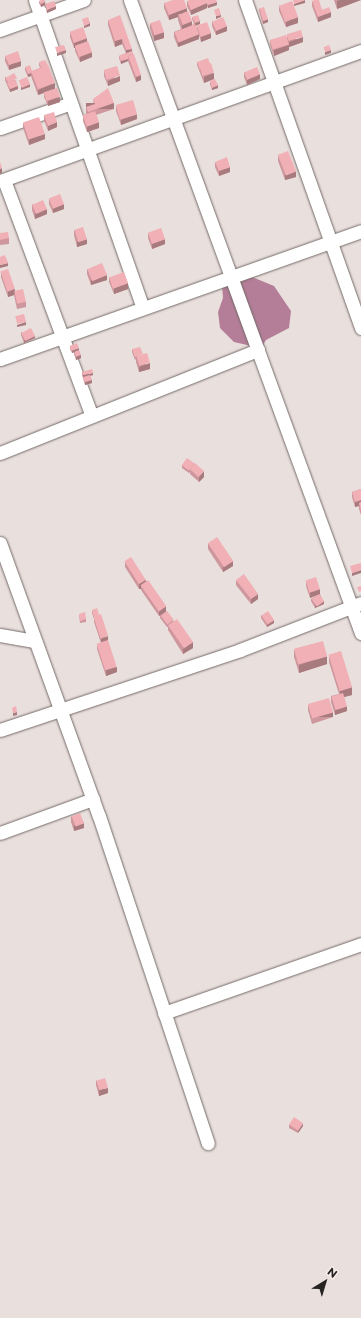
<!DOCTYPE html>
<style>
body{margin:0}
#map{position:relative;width:361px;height:1318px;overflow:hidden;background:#e9dfdc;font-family:Montserrat,sans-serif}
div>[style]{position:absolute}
.water>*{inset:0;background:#b47e99}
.roads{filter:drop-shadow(0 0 1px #746b68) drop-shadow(0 0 1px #746b68)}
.minor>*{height:13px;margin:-6.5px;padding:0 6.5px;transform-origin:6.5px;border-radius:6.5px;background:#fff}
.wall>*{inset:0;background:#ce979d}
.shaded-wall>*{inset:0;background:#a87b7f;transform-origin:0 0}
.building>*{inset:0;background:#f0b0b6;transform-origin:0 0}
span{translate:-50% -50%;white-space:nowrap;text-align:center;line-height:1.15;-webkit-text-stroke:3px #f6ece9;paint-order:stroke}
.north{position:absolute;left:305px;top:1262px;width:40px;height:40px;-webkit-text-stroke:3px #f6ece9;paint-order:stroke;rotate:38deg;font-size:11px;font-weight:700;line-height:16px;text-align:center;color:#272322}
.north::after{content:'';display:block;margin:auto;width:14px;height:18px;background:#272322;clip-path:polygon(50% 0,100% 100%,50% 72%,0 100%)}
</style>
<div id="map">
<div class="water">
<div style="clip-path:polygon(247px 275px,274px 286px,291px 311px,289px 328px,266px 340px,261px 348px,234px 342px,220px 328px,218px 312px,223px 298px,222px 285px)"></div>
</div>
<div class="roads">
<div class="minor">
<div style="left:35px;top:0;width:326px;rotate:70.7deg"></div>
<div style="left:130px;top:0;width:674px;rotate:69.95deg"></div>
<div style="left:245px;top:0;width:348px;rotate:70.5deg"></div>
<div style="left:0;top:30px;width:89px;rotate:-19.7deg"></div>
<div style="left:0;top:128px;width:75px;rotate:-19.4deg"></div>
<div style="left:4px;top:180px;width:250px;rotate:69.6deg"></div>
<div style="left:0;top:181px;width:384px;rotate:-19.8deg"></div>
<div style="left:0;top:359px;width:383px;rotate:-19.5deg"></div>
<div style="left:0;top:453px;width:278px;rotate:-21.8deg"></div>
<div style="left:0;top:543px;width:290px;rotate:70.1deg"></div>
<div style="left:99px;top:816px;width:345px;rotate:71.6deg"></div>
<div style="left:0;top:635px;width:36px;rotate:10deg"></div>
<div style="left:0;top:730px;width:253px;rotate:-18.4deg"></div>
<div style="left:240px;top:650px;width:130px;rotate:-21.2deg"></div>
<div style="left:0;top:833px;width:99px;rotate:-20.1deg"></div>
<div style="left:164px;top:1013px;width:209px;rotate:-19.3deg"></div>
</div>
</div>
<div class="wall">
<div style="clip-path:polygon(334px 0,361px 0,337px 9px)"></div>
<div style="clip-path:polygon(39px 1px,45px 4px,56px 9px,47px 13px,45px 5px,41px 7px,39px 3px)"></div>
<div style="clip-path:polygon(187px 1px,217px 5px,208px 8px,207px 6px,207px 8px,191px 15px,187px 6px)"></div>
<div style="clip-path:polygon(312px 1px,331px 17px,318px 22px,312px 6px)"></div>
<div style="clip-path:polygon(164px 3px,187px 11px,192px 25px,194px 24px,192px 19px,192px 17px,200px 24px,196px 25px,197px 30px,197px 26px,211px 38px,201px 42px,199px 35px,199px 39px,178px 47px,174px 37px,174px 32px,181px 29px,178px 20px,178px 17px,169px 20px,164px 8px)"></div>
<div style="clip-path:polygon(279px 5px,298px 23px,286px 27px,279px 11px)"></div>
<div style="clip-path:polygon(259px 8px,268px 22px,263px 24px,259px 11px)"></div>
<div style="clip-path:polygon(108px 20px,132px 51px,141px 80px,136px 82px,128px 61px,121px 64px,119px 58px,119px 56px,126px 53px,122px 44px,115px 47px,108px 25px)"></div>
<div style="clip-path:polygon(212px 21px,227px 31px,216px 35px,212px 26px)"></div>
<div style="clip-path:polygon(150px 23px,164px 38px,154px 41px,150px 28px)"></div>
<div style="clip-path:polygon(70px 32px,87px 41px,92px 57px,80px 62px,75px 51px,75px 48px,74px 48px,70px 37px)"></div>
<div style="clip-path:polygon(287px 35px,303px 42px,289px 47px,289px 50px,274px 56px,270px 45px,270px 40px,287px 38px)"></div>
<div style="clip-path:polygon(5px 56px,21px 66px,9px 70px,5px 61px)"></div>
<div style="clip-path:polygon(39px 62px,55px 89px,60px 102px,48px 106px,44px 97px,44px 93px,38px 95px,31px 76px,28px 77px,25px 70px,25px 67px,32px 71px,40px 68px,39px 65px)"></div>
<div style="clip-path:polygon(197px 62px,210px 64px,214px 79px,204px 83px,197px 65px)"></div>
<div style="clip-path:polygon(104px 71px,120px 81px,108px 86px,104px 76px)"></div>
<div style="clip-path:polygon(244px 72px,260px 79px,247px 85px,244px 77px)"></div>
<div style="clip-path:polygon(5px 77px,17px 81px,16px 81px,18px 89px,10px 92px,5px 80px)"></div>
<div style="clip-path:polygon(210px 81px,218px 88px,212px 90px,210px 84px)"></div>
<div style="clip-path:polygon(93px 99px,114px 109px,96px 115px,99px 128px,87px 132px,83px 121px,83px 116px,86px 114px,86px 107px,94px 105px)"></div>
<div style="clip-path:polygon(116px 106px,137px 119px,121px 125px,116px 111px)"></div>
<div style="clip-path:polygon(44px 115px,57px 127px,48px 131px,44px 120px)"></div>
<div style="clip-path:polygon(23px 123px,45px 139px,29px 145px,23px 128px)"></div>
<div style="clip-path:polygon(278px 156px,296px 177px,285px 180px,278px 161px)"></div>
<div style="clip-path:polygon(215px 162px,230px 172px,219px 176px,215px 167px)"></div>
<div style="clip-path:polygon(49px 199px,64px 209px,53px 213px,49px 204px)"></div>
<div style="clip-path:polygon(32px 204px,47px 214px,35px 219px,32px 210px)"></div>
<div style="clip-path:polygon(74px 230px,87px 244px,77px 247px,74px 235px)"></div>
<div style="clip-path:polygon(0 233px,9px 238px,9px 244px,0 245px)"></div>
<div style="clip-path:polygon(148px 233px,165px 244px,152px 249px,148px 238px)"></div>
<div style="clip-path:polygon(87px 269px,107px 280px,91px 285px,87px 274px)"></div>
<div style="clip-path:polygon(1px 272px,15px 291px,26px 302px,26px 307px,17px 309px,14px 295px,8px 297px,1px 277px)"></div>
<div style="clip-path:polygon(109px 277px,128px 289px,114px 294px,109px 282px)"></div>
<div style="clip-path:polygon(21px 332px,35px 338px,24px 343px,21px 335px)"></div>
<div style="clip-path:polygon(70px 346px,79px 350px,81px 358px,76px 360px,74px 354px,74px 352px,72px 353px,70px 349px)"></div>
<div style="clip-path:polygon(132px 349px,150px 369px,139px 372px,136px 362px,136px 359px,135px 360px,132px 352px)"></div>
<div style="clip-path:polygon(82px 372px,93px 375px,90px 376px,92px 383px,85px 385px,82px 375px)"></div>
<div style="clip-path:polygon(194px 463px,204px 477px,199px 482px,190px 474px,190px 472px,189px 473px,182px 468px,182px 465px)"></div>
<div style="clip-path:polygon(361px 489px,361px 515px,359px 509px,359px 506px,355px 507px,352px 497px,352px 492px)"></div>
<div style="clip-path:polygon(208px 543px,233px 566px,223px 572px,208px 549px)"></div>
<div style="clip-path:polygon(125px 562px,146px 581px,166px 611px,193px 648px,183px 654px,168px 630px,168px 627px,167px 627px,160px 618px,160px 615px,159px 616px,141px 590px,141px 589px,139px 589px,125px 567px)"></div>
<div style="clip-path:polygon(236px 580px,258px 599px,251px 604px,236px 585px)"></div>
<div style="clip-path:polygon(306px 581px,320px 594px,324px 604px,315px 608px,311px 601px,311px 599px,319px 594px,310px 598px,306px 586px)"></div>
<div style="clip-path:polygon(92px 610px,108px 642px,117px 672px,106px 676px,97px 649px,97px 644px,101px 643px,94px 622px,94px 619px,92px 613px)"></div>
<div style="clip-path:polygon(79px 614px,86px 619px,86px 622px,80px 623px)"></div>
<div style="clip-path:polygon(261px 615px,274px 623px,267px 627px,261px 618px)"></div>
<div style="clip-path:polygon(294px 650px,327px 664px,299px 673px,294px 657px)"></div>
<div style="clip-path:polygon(329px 655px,352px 695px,344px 697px,347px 711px,335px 715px,331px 702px,331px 696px,339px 694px,329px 662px)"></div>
<div style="clip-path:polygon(308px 705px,333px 717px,312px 724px,308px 710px)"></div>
<div style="clip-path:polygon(71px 816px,84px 828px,74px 831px,71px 822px)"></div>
<div style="clip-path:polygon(96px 1080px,108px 1093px,99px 1096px,96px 1085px)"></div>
<div style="clip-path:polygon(289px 1125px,303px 1126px,298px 1133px,289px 1128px)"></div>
</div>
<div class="shaded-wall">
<div style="clip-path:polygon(305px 0,305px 3px,294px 6px,294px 4px)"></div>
<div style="clip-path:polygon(340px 0,361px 0,337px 9px,337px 1px)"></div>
<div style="clip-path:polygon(45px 2px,45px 5px,41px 7px,41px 4px)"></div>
<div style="clip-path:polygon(217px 2px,217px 5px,208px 8px,208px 5px)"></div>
<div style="clip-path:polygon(207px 3px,207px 8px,191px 15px,191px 10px)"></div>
<div style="clip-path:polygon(56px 6px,56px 9px,47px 13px,47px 10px)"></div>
<div style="clip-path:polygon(187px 8px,187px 14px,178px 14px,178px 17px,169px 20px,169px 15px)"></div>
<div style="clip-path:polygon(331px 12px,331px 17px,318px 22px,318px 17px)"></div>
<div style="clip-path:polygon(221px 15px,221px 17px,216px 19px,216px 16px)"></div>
<div style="clip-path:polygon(298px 17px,298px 23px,286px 27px,286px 22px)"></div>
<div style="clip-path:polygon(268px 19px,268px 22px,263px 24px,263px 21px)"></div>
<div style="clip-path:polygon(192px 21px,192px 26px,182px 30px,182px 25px)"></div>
<div style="clip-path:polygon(200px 21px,200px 24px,195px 26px,195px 23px)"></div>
<div style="clip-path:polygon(90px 23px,90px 26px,84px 28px,84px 26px)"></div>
<div style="clip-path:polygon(227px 26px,227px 31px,216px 35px,216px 30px)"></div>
<div style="clip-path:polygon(164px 32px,164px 38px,154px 41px,154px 35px)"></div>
<div style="clip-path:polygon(211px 33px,211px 38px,201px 42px,201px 36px)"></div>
<div style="clip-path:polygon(199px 34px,199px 39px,178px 47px,178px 42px)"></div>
<div style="clip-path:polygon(303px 37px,303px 42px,289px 47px,289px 42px)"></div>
<div style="clip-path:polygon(87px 38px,87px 44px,75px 46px,75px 48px,74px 48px,74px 43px)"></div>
<div style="clip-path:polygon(122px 39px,122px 44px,115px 47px,115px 41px)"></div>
<div style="clip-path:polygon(289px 45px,289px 50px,274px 56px,274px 50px)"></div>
<div style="clip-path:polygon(132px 49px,132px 54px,126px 56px,126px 50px)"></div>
<div style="clip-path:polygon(66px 50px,66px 53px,57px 56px,57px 53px)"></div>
<div style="clip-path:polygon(331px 50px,331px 53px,325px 55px,325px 52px)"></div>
<div style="clip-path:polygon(92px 52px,92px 57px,80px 62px,80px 57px)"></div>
<div style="clip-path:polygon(128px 59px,128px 61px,121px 64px,121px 61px)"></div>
<div style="clip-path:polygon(21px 61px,21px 66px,9px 70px,9px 65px)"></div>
<div style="clip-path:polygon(31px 73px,31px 76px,28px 77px,28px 74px)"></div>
<div style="clip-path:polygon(214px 73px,214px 79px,204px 83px,204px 77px)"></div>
<div style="clip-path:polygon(260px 74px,260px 79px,247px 85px,247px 80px)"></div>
<div style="clip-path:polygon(141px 75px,141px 80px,136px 82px,136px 77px)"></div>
<div style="clip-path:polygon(120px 76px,120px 81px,108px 86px,108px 81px)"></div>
<div style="clip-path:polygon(55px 83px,55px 89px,38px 95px,38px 90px)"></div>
<div style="clip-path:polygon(30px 84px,30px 87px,21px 90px,21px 87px)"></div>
<div style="clip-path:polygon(218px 85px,218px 88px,212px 90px,212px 88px)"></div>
<div style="clip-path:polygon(18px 86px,18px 89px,10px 92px,10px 89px)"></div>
<div style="clip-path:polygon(60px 97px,60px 102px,48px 106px,48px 101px)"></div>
<div style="left:114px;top:103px;width:6px;height:28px;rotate:90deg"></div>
<div style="clip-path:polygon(137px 114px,137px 119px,121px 125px,121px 120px)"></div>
<div style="clip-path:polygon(57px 122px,57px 127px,48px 131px,48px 126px)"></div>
<div style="clip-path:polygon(99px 122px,99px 128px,87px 132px,87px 126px)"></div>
<div style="clip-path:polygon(45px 134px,45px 139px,29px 145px,29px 139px)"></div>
<div style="clip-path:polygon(230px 167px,230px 172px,219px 176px,219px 171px)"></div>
<div style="clip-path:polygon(2px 168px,2px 173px,0 174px,0 169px)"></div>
<div style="clip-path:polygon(296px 171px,296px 177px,285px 180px,285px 175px)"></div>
<div style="clip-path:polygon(64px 204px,64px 209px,53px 213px,53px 208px)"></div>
<div style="clip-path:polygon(47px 209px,47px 214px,35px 219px,35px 213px)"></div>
<div style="clip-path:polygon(87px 239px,87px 244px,77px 247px,77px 242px)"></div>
<div style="clip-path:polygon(165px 239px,165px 244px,152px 249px,152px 243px)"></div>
<div style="clip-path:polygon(8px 263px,8px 266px,0 268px,0 265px)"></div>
<div style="clip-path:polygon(107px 275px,107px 280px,91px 285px,91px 280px)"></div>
<div style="clip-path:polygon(128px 283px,128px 289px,114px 294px,114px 288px)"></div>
<div style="clip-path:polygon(15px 289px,15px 295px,14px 291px,14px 295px,8px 297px,8px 292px)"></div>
<div style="clip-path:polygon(26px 322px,26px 325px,17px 327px,17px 325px)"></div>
<div style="clip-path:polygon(35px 336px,35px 338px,24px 343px,24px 340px)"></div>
<div style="clip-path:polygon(79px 348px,79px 351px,72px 353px,72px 351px)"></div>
<div style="clip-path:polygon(81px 355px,81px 358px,76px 360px,76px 357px)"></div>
<div style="clip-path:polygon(150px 363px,150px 369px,139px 372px,139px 367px)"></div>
<div style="clip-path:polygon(93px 373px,93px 375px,83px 378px,83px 375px)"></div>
<div style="clip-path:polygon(92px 380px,92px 383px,85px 385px,85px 382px)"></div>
<div style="clip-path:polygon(204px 471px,204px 477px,199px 482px,199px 477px)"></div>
<div style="clip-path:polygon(361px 500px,361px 505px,359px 503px,359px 506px,355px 507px,355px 502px)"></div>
<div style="clip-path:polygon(233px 561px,233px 566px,223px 572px,223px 567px)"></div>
<div style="clip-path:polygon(361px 570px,361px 573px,352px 576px,352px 573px)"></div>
<div style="clip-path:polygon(146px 580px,146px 585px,141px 585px,141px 589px,139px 589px,139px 584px)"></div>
<div style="clip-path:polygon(320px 589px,320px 594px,310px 598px,310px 592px)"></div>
<div style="clip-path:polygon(258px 594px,258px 599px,251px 604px,251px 599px)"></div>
<div style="clip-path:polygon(324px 601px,324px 604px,315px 608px,315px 606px)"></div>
<div style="clip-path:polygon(166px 606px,166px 611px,159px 616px,159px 611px)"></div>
<div style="clip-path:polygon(274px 620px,274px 623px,267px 627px,267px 625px)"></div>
<div style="clip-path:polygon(108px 636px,108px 642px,101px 644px,101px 639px)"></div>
<div style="clip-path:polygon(193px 642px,193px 648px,183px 654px,183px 649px)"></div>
<div style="clip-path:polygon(327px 656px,327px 664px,299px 673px,299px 665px)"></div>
<div style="clip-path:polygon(117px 667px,117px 672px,106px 676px,106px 670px)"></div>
<div style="clip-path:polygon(352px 687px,352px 695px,340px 698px,340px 691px)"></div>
<div style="clip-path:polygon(347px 706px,347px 711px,335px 715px,335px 710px)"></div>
<div style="clip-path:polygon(17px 712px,17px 715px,13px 716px,13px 713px)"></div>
<div style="left:333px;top:712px;width:5px;height:22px;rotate:90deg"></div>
<div style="clip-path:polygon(84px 823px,84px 828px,74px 831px,74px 826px)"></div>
<div style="clip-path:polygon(108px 1088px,108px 1093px,99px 1096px,99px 1090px)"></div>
<div style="clip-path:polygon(303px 1123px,303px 1126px,298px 1133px,298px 1131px)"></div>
</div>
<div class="building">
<div style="clip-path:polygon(41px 0,44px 0,45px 2px,41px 4px,39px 1px)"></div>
<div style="clip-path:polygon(173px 0,184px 0,187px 8px,169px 15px,164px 3px)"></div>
<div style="clip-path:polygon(190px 0,206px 0,207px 3px,191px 10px,187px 1px)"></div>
<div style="clip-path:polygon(206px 0,216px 0,217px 2px,208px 5px)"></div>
<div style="clip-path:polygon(293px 0,305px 0,294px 4px)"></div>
<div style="clip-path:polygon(314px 0,319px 0,322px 10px,329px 7px,331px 12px,318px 17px,312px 1px)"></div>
<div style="clip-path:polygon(54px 1px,56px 6px,47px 10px,45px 4px)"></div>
<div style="left:292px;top:1px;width:17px;height:14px;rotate:69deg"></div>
<div style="left:264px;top:7px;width:13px;height:5px;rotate:72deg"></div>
<div style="clip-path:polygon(219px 8px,221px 15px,216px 16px,214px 10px)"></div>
<div style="left:188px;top:11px;width:11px;height:10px;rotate:68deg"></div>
<div style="clip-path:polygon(120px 15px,132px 49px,126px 50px,122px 39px,115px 41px,108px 20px)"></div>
<div style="clip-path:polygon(198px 15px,200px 21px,195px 23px,192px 17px)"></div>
<div style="clip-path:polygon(88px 17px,90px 23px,84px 26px,82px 19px)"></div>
<div style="left:223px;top:17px;width:10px;height:12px;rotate:66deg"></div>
<div style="left:160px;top:20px;width:13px;height:10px;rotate:72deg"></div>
<div style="left:207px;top:22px;width:12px;height:11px;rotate:70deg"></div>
<div style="left:195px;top:24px;width:11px;height:22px;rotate:68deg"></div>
<div style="left:83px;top:27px;width:12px;height:14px;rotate:70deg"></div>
<div style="left:301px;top:30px;width:7px;height:15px;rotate:74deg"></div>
<div style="left:286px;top:35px;width:10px;height:17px;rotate:73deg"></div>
<div style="left:88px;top:41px;width:12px;height:14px;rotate:70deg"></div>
<div style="clip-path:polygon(64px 45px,66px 50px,57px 53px,55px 47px)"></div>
<div style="left:329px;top:45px;width:5px;height:6px;rotate:68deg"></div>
<div style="clip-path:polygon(18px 51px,21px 61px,9px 65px,5px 56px)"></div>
<div style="clip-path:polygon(132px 51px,133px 54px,128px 56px,128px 59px,121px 61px,119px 56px)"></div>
<div style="clip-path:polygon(134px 54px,141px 75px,136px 77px,128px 56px)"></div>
<div style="clip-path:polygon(208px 58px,210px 64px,200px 67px,200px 70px,197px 62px)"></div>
<div style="clip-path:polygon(45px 60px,48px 65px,41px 68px,39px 62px)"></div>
<div style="left:211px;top:63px;width:10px;height:12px;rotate:73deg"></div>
<div style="clip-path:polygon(30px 65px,32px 71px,31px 72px,32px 73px,28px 74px,25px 67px)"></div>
<div style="left:48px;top:65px;width:19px;height:18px;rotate:69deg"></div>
<div style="left:117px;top:66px;width:10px;height:14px;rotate:73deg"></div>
<div style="left:257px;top:67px;width:8px;height:14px;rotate:67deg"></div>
<div style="left:14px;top:73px;width:6px;height:10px;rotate:59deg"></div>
<div style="left:27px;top:77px;width:8px;height:9px;rotate:67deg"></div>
<div style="clip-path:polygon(215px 79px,218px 85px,212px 88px,210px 81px)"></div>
<div style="clip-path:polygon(15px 80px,18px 86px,10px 89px,7px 83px)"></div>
<div style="left:57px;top:88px;width:9px;height:14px;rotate:72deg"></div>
<div style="clip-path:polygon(108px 88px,114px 103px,88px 112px,86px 107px,95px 104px,93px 99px)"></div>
<div style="left:133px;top:100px;width:15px;height:18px;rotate:74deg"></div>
<div style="left:95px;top:111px;width:12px;height:13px;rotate:70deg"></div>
<div style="clip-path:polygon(54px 112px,57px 122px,48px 126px,44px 115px)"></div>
<div style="left:39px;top:117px;width:18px;height:17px;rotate:71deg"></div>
<div style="left:288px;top:151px;width:22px;height:11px;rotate:68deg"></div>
<div style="clip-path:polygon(227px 157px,230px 167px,219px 171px,215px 162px)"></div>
<div style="clip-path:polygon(0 162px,2px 168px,0 169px)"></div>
<div style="left:60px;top:194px;width:11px;height:12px;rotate:68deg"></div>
<div style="left:43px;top:200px;width:10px;height:12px;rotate:66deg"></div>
<div style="left:83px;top:227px;width:13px;height:9px;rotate:72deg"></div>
<div style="left:161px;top:228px;width:12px;height:14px;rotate:70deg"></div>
<div style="clip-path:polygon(8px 232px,9px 238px,0 240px,0 233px)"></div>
<div style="clip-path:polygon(5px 255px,8px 263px,0 265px,0 257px)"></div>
<div style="left:102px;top:263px;width:13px;height:16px;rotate:67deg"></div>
<div style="left:8px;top:269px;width:21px;height:8px;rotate:71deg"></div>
<div style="left:124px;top:272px;width:12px;height:16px;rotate:70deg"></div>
<div style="left:23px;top:289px;width:13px;height:9px;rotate:77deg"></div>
<div style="left:24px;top:314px;width:8px;height:9px;rotate:76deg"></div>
<div style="left:31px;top:328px;width:9px;height:11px;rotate:63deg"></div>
<div style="left:77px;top:343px;width:5px;height:8px;rotate:68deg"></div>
<div style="clip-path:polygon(140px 347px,143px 354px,135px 357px,132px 349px)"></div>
<div style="left:79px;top:350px;width:5px;height:5px;rotate:68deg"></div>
<div style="left:147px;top:353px;width:10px;height:11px;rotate:73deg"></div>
<div style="clip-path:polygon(92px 369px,93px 373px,83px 375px,82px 372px)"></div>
<div style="clip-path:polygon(90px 375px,92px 380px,85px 382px,83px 377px)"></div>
<div style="left:187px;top:458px;width:9px;height:9px;rotate:36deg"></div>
<div style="left:195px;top:463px;width:12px;height:8px;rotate:42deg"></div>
<div style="clip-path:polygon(361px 489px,361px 500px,355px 502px,352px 492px)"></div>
<div style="clip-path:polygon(361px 502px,361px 510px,359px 503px)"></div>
<div style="left:217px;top:537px;width:29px;height:11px;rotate:56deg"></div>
<div style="left:131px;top:557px;width:27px;height:8px;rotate:57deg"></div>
<div style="clip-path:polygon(361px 563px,361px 570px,352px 573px,350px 566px)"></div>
<div style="clip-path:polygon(244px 574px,258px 594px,251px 599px,236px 580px)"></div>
<div style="left:316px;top:577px;width:13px;height:11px;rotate:72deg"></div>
<div style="left:148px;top:580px;width:32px;height:9px;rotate:55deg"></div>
<div style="clip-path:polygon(361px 586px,361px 591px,359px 592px,357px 587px)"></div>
<div style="left:319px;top:594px;width:9px;height:9px;rotate:54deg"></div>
<div style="clip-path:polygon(97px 608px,99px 615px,94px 617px,92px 610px)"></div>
<div style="left:167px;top:611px;width:11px;height:8px;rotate:52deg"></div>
<div style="left:268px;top:611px;width:11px;height:8px;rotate:56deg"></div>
<div style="clip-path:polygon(85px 612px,86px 619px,80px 621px,79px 614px)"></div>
<div style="left:101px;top:614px;width:23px;height:8px;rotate:72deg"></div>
<div style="left:177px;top:619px;width:28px;height:11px;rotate:55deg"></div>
<div style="left:108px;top:640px;width:28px;height:12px;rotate:72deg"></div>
<div style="left:323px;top:641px;width:16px;height:30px;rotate:75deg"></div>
<div style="left:341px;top:651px;width:38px;height:13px;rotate:73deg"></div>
<div style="left:343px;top:693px;width:14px;height:12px;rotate:73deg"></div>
<div style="left:329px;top:698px;width:15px;height:22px;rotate:74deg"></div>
<div style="clip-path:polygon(16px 706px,17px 712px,13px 713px,12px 708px)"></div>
<div style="left:80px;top:813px;width:11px;height:9px;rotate:68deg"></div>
<div style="left:105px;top:1078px;width:10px;height:9px;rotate:73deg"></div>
<div style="left:294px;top:1117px;width:11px;height:9px;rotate:34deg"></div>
</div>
<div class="north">N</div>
</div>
